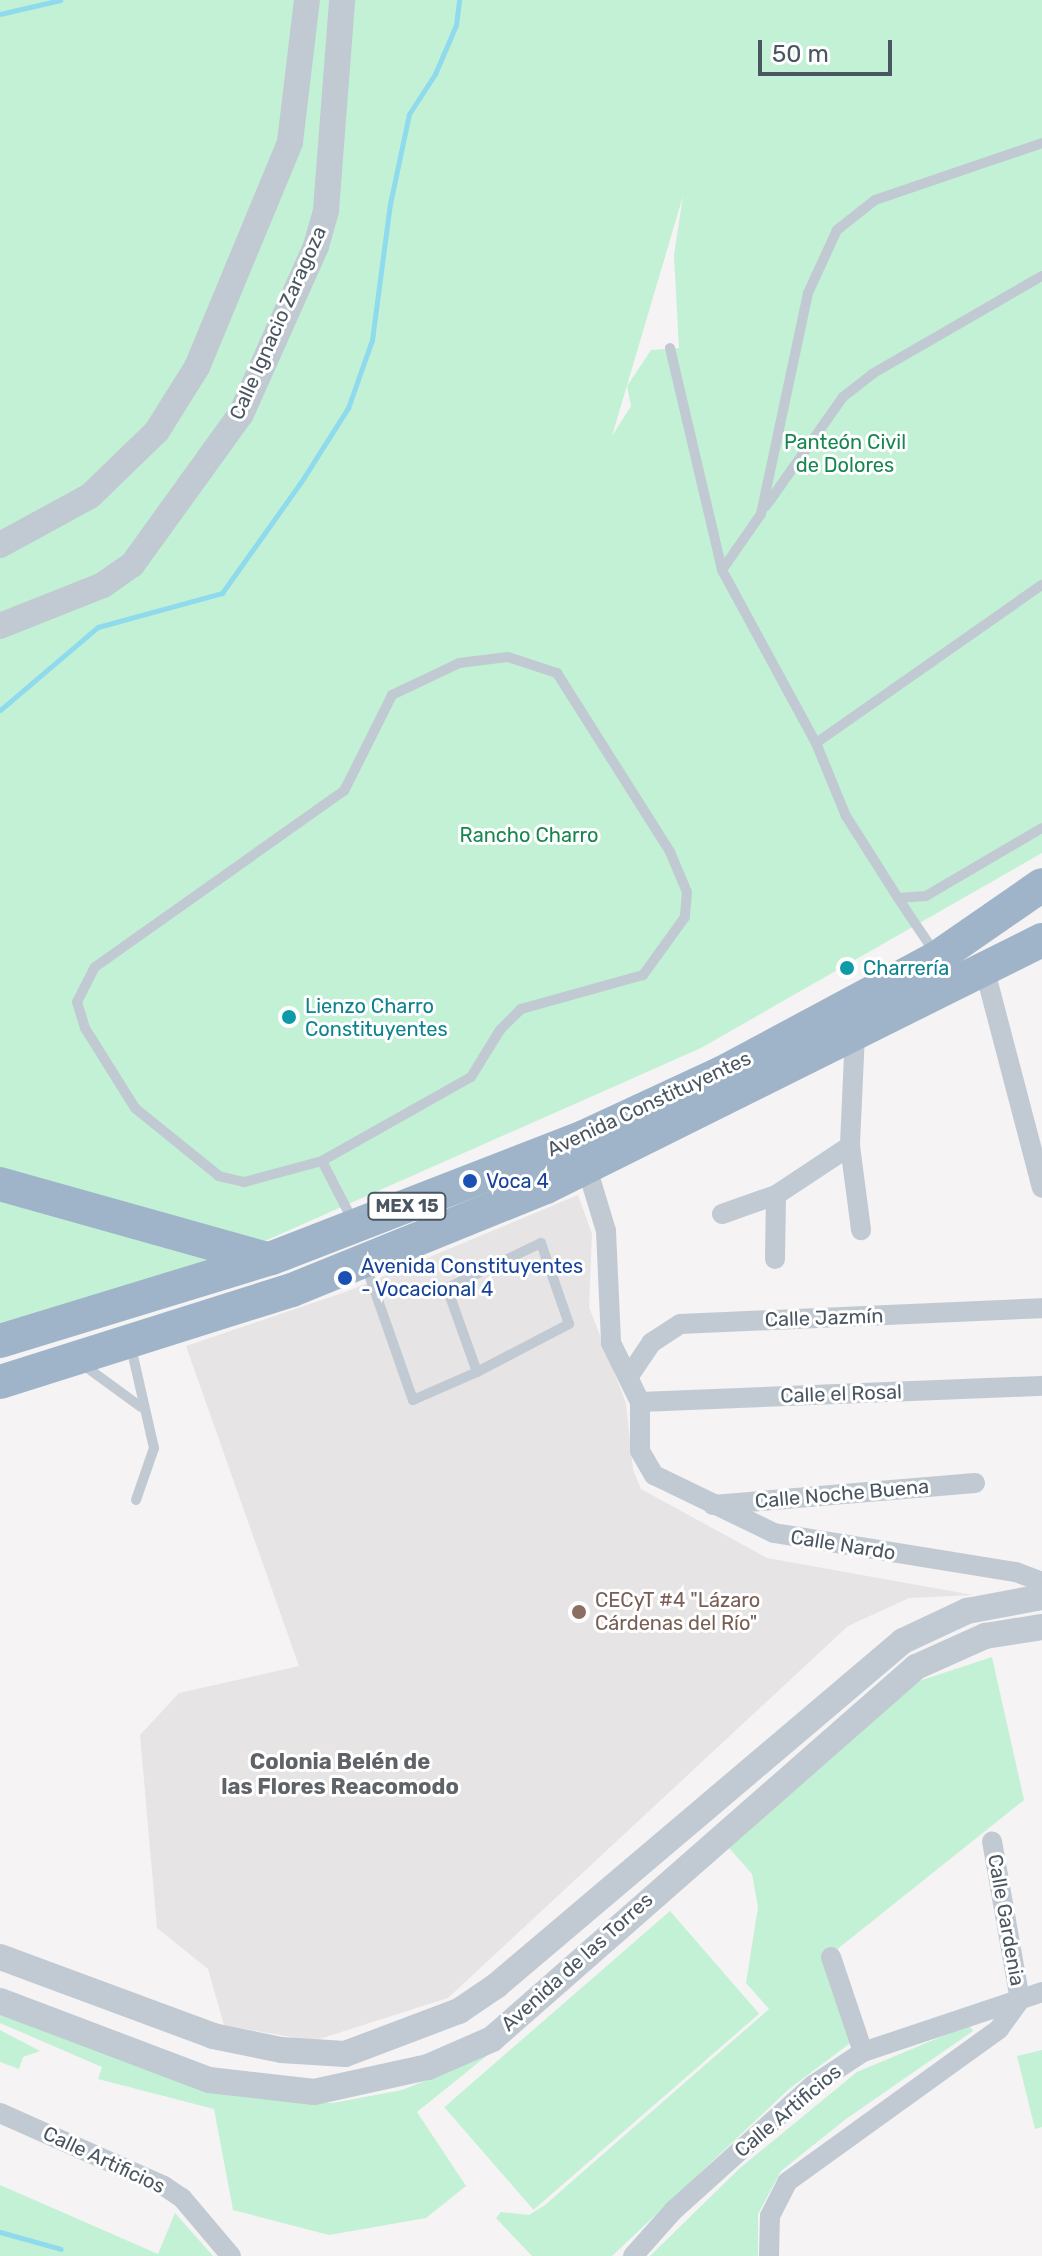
<!DOCTYPE html>
<meta charset="utf-8">
<style>
body{margin:0}
#map{position:relative;width:1042px;height:2256px;overflow:hidden;background:#f5f3f3;font-family:Rubik,sans-serif}
div>[style]{position:absolute}
.education>*{inset:0;background:#e6e4e5}
.green>*{inset:0;background:#c3f1d5;transform-origin:0 0}
.stream>*{height:5px;margin:-2.5px;padding:0 2.5px;transform-origin:2.5px;border-radius:2.5px;background:#90daee}
.service>*{height:10px;margin:-5px;padding:0 5px;transform-origin:5px;border-radius:5px;background:#c1cad2}
.minor>*{height:20px;margin:-10px;padding:0 10px;transform-origin:10px;border-radius:10px;background:#c1cad2}
.tertiary>*{height:26px;margin:-13px;padding:0 13px;transform-origin:13px;border-radius:13px;background:#c1cad2}
.trunk>*{height:34px;margin:-17px;padding:0 17px;transform-origin:17px;border-radius:17px;background:#9fb4c9}
.dots>*{width:22px;height:22px;translate:-50% -50%;box-sizing:border-box;border:4px solid #fff;border-radius:50%}
span{translate:-50% -50%;white-space:nowrap;text-align:center;line-height:1.15;-webkit-text-stroke:6px #fff;paint-order:stroke}
.shield-label span{padding:2px 6px;background:#fff;border:2px solid;border-radius:6px;-webkit-text-stroke-width:0}
.shield-label{font-size:18px;color:#4a5661;font-weight:700}
.street-label{font-size:20px;color:#4a5661}
.park-label{font-size:20px;color:#17864f}
.culture-label{font-size:20px;color:#0d838f}
.left{translate:0 -50%;text-align:left}
.transit-label{font-size:20px;color:#164399}
.education-label{font-size:20px;color:#785e54}
.neighbourhood-label{font-size:22px;color:#5f6368;font-weight:700}
.scale{position:absolute;left:758px;top:40px;width:134px;height:36px;box-sizing:border-box;border:4px solid #4a5661;border-top:0;padding-left:10px;font-size:24px;line-height:28px;white-space:nowrap;color:#4a5661;-webkit-text-stroke:6px #fff;paint-order:stroke}
</style>
<div id="map">
<div class="education">
<div style="clip-path:polygon(578px 1195px,592px 1234px,589px 1307px,626px 1403px,633px 1470px,641px 1489px,767px 1558px,973px 1595px,909px 1598px,848px 1626px,448px 1998px,313px 2041px,224px 2025px,208px 1969px,157px 1928px,140px 1735px,179px 1693px,299px 1666px,186px 1346px,348px 1291px)"></div>
</div>
<div class="green">
<div style="clip-path:polygon(evenodd,0 0,1042px 0,1042px 853px,701px 1048px,249px 1248px,0 1326px,0 0,683px 196px,674px 255px,679px 348px,651px 350px,627px 386px,631px 406px,612px 436px,683px 196px)"></div>
<div style="clip-path:polygon(992px 1657px,1024px 1800px,830px 1955px,857px 2038px,789px 2089px,612px 2256px,532px 2256px,496px 2218px,501px 2212px,529px 2215px,545px 2205px,769px 2009px,746px 1983px,758px 1907px,752px 1874px,724px 1842px,916px 1682px)"></div>
<div style="left:670px;top:1911px;width:136px;height:299px;rotate:49deg"></div>
<div style="clip-path:polygon(0 2009px,291px 2102px,333px 2103px,402px 2090px,445px 2073px,520px 2029px,417px 2112px,466px 2186px,426px 2218px,329px 2235px,233px 2210px,214px 2109px,98px 2079px,102px 2067px,0 2023px)"></div>
<div style="clip-path:polygon(969px 2025px,973px 2031px,846px 2119px,781px 2171px,758px 2214px,758px 2256px,650px 2256px,740px 2168px,857px 2072px)"></div>
<div style="clip-path:polygon(0 2030px,40px 2051px,23px 2057px,19px 2069px,0 2062px)"></div>
<div style="clip-path:polygon(1042px 2050px,1042px 2127px,1035px 2129px,1017px 2056px)"></div>
<div style="clip-path:polygon(0 2185px,158px 2254px,175px 2213px,213px 2256px,0 2256px)"></div>
</div>
<div class="stream">
<div style="left:0;top:14px;width:62px;rotate:-13.1deg"></div>
<div style="left:0;top:710px;width:128px;rotate:-40.3deg"></div>
<div style="left:98px;top:627px;width:129px;rotate:-15.3deg"></div>
<div style="left:222px;top:593px;width:136px;rotate:-54.6deg"></div>
<div style="left:301px;top:482px;width:88px;rotate:-57.6deg"></div>
<div style="left:348px;top:408px;width:72px;rotate:-70.6deg"></div>
<div style="left:372px;top:340px;width:137px;rotate:-82.5deg"></div>
<div style="left:390px;top:204px;width:92px;rotate:-78.1deg"></div>
<div style="left:409px;top:114px;width:48px;rotate:-57deg"></div>
<div style="left:435px;top:74px;width:53px;rotate:-66.8deg"></div>
<div style="left:456px;top:25px;width:25px;rotate:-83deg"></div>
<div style="left:0;top:2232px;width:63px;rotate:15.6deg"></div>
</div>
<div class="service">
<div style="left:670px;top:348px;width:228px;rotate:76.8deg"></div>
<div style="left:722px;top:570px;width:197px;rotate:61.5deg"></div>
<div style="left:816px;top:743px;width:79px;rotate:67.7deg"></div>
<div style="left:846px;top:816px;width:97px;rotate:57.6deg"></div>
<div style="left:898px;top:898px;width:28px;rotate:-4deg"></div>
<div style="left:926px;top:896px;width:134px;rotate:-30.4deg"></div>
<div style="left:766px;top:506px;width:133px;rotate:-54.8deg"></div>
<div style="left:843px;top:397px;width:37px;rotate:-38deg"></div>
<div style="left:872px;top:374px;width:196px;rotate:-30deg"></div>
<div style="left:722px;top:570px;width:68px;rotate:-55.1deg"></div>
<div style="left:761px;top:514px;width:226px;rotate:-78deg"></div>
<div style="left:808px;top:293px;width:69px;rotate:-65.3deg"></div>
<div style="left:837px;top:230px;width:48px;rotate:-38.3deg"></div>
<div style="left:875px;top:200px;width:176px;rotate:-18.8deg"></div>
<div style="left:816px;top:743px;width:276px;rotate:-35deg"></div>
<div style="left:898px;top:898px;width:66px;rotate:56.1deg"></div>
<div style="left:322px;top:1161px;width:81px;rotate:164.9deg"></div>
<div style="left:244px;top:1182px;width:26px;rotate:-167deg"></div>
<div style="left:219px;top:1176px;width:108px;rotate:-141deg"></div>
<div style="left:135px;top:1108px;width:94px;rotate:-122deg"></div>
<div style="left:85px;top:1028px;width:27px;rotate:-107deg"></div>
<div style="left:77px;top:1002px;width:39px;rotate:-63deg"></div>
<div style="left:95px;top:967px;width:305px;rotate:-35.3deg"></div>
<div style="left:344px;top:791px;width:107px;rotate:-63.4deg"></div>
<div style="left:392px;top:695px;width:74px;rotate:-25.5deg"></div>
<div style="left:459px;top:663px;width:49px;rotate:-7deg"></div>
<div style="left:508px;top:657px;width:52px;rotate:18.1deg"></div>
<div style="left:557px;top:673px;width:212px;rotate:57.7deg"></div>
<div style="left:670px;top:852px;width:43px;rotate:67deg"></div>
<div style="left:687px;top:892px;width:25px;rotate:95deg"></div>
<div style="left:685px;top:917px;width:72px;rotate:125.9deg"></div>
<div style="left:643px;top:975px;width:127px;rotate:164.4deg"></div>
<div style="left:521px;top:1009px;width:30px;rotate:135deg"></div>
<div style="left:500px;top:1030px;width:55px;rotate:121.7deg"></div>
<div style="left:471px;top:1077px;width:171px;rotate:150.6deg"></div>
<div style="left:322px;top:1161px;width:68px;rotate:62.7deg"></div>
<div style="left:366px;top:1266px;width:142px;rotate:70.7deg"></div>
<div style="left:413px;top:1400px;width:70px;rotate:-23.6deg"></div>
<div style="left:477px;top:1372px;width:104px;rotate:-27.6deg"></div>
<div style="left:569px;top:1324px;width:86px;rotate:-109.1deg"></div>
<div style="left:541px;top:1243px;width:104px;rotate:154.4deg"></div>
<div style="left:447px;top:1288px;width:89px;rotate:70.3deg"></div>
<div style="left:131px;top:1347px;width:104px;rotate:77.2deg"></div>
<div style="left:154px;top:1448px;width:55px;rotate:109.1deg"></div>
<div style="left:82px;top:1364px;width:73px;rotate:36.1deg"></div>
</div>
<div class="minor">
<div style="left:985px;top:971px;width:224px;rotate:75.3deg"></div>
<div style="left:855px;top:1034px;width:112px;rotate:92.6deg"></div>
<div style="left:850px;top:1146px;width:85px;rotate:82.5deg"></div>
<div style="left:587px;top:1168px;width:66px;rotate:73.2deg"></div>
<div style="left:606px;top:1231px;width:112px;rotate:87.4deg"></div>
<div style="left:611px;top:1343px;width:66px;rotate:63.8deg"></div>
<div style="left:640px;top:1402px;width:49px;rotate:90deg"></div>
<div style="left:640px;top:1451px;width:28px;rotate:60deg"></div>
<div style="left:654px;top:1475px;width:133px;rotate:25.8deg"></div>
<div style="left:774px;top:1533px;width:245px;rotate:9.2deg"></div>
<div style="left:1016px;top:1572px;width:28px;rotate:21deg"></div>
<div style="left:722px;top:1214px;width:57px;rotate:-19.4deg"></div>
<div style="left:776px;top:1195px;width:89px;rotate:-33.5deg"></div>
<div style="left:775px;top:1259px;width:64px;rotate:-89.1deg"></div>
<div style="left:629px;top:1376px;width:40px;rotate:-56deg"></div>
<div style="left:651px;top:1343px;width:35px;rotate:-33deg"></div>
<div style="left:680px;top:1324px;width:362px;rotate:-2.5deg"></div>
<div style="left:640px;top:1402px;width:402px;rotate:-2.3deg"></div>
<div style="left:713px;top:1505px;width:263px;rotate:-4.8deg"></div>
<div style="left:831px;top:1957px;width:100px;rotate:71.4deg"></div>
<div style="left:0;top:2113px;width:180px;rotate:24deg"></div>
<div style="left:164px;top:2186px;width:22px;rotate:34deg"></div>
<div style="left:182px;top:2198px;width:76px;rotate:49.8deg"></div>
<div style="left:633px;top:2256px;width:62px;rotate:-48.3deg"></div>
<div style="left:674px;top:2210px;width:187px;rotate:-42deg"></div>
<div style="left:813px;top:2085px;width:60px;rotate:-33.4deg"></div>
<div style="left:863px;top:2052px;width:189px;rotate:-18.5deg"></div>
<div style="left:769px;top:2256px;width:40px;rotate:-88.6deg"></div>
<div style="left:770px;top:2216px;width:38px;rotate:-63deg"></div>
<div style="left:787px;top:2182px;width:261px;rotate:-35.8deg"></div>
<div style="left:999px;top:2029px;width:36px;rotate:-54deg"></div>
<div style="left:1020px;top:2000px;width:161px;rotate:-100deg"></div>
</div>
<div class="tertiary">
<div style="left:0;top:545px;width:102px;rotate:-28.6deg"></div>
<div style="left:90px;top:496px;width:93px;rotate:-44.1deg"></div>
<div style="left:157px;top:431px;width:75px;rotate:-58deg"></div>
<div style="left:197px;top:367px;width:243px;rotate:-67.5deg"></div>
<div style="left:290px;top:142px;width:143px;rotate:-83.2deg"></div>
<div style="left:0;top:626px;width:111px;rotate:-21.7deg"></div>
<div style="left:103px;top:585px;width:35px;rotate:-35deg"></div>
<div style="left:132px;top:565px;width:186px;rotate:-54.2deg"></div>
<div style="left:241px;top:414px;width:184px;rotate:-65.9deg"></div>
<div style="left:316px;top:246px;width:37px;rotate:-74deg"></div>
<div style="left:326px;top:210px;width:211px;rotate:-85.6deg"></div>
<div style="left:0;top:1957px;width:227px;rotate:20.3deg"></div>
<div style="left:213px;top:2036px;width:69px;rotate:11.6deg"></div>
<div style="left:281px;top:2050px;width:64px;rotate:3.6deg"></div>
<div style="left:345px;top:2054px;width:122px;rotate:-20.7deg"></div>
<div style="left:459px;top:2011px;width:45px;rotate:-34deg"></div>
<div style="left:496px;top:1986px;width:534px;rotate:-40.29deg"></div>
<div style="left:903px;top:1641px;width:71px;rotate:-25.1deg"></div>
<div style="left:967px;top:1611px;width:76px;rotate:-10.6deg"></div>
<div style="left:0;top:2001px;width:223px;rotate:20.7deg"></div>
<div style="left:209px;top:2080px;width:106px;rotate:6.5deg"></div>
<div style="left:314px;top:2092px;width:117px;rotate:-12.4deg"></div>
<div style="left:428px;top:2067px;width:70px;rotate:-23.6deg"></div>
<div style="left:492px;top:2039px;width:564px;rotate:-41.26deg"></div>
<div style="left:916px;top:1667px;width:76px;rotate:-24.2deg"></div>
<div style="left:985px;top:1636px;width:58px;rotate:-9deg"></div>
</div>
<div class="trunk">
<div style="left:0;top:1184px;width:274px;rotate:15.7deg"></div>
<div style="left:0;top:1341px;width:284px;rotate:-17deg"></div>
<div style="left:272px;top:1258px;width:335px;rotate:-21.2deg"></div>
<div style="left:584px;top:1137px;width:152px;rotate:-24.9deg"></div>
<div style="left:722px;top:1073px;width:245px;rotate:-28.2deg"></div>
<div style="left:938px;top:957px;width:126px;rotate:-34.7deg"></div>
<div style="left:0;top:1382px;width:306px;rotate:-17.5deg"></div>
<div style="left:292px;top:1290px;width:274px;rotate:-22.1deg"></div>
<div style="left:546px;top:1187px;width:554px;rotate:-26.47deg"></div>
</div>
<div class="dots">
<div style="left:847px;top:968px;background:#0f9aa8"></div>
<div style="left:289px;top:1017px;background:#0f9aa8"></div>
<div style="left:470px;top:1181px;background:#1a4fb4"></div>
<div style="left:345px;top:1278px;background:#1a4fb4"></div>
<div style="left:579px;top:1612px;background:#8d6e63"></div>
</div>
<div class="shield-label">
<span style="left:407px;top:1206px">MEX 15</span>
</div>
<div class="street-label">
<span style="left:278px;top:323px;rotate:-66deg">Calle Ignacio Zaragoza</span>
<span style="left:649px;top:1104px;rotate:-25deg">Avenida Constituyentes</span>
<span style="left:824px;top:1318px;rotate:-2deg">Calle Jazmín</span>
<span style="left:841px;top:1394px;rotate:-2deg">Calle el Rosal</span>
<span style="left:842px;top:1494px;rotate:-5deg">Calle Noche Buena</span>
<span style="left:843px;top:1545px;rotate:9deg">Calle Nardo</span>
<span style="left:1006px;top:1920px;rotate:80deg">Calle Gardenia</span>
<span style="left:577px;top:1962px;rotate:-42deg">Avenida de las Torres</span>
<span style="left:788px;top:2111px;rotate:-40deg">Calle Artificios</span>
<span style="left:104px;top:2160px;rotate:25deg">Calle Artificios</span>
</div>
<div class="park-label">
<span style="left:845px;top:454px">Panteón Civil<br>de Dolores</span>
<span style="left:529px;top:835px">Rancho Charro</span>
</div>
<div class="culture-label">
<span class="left" style="left:863px;top:968px">Charrería</span>
<span class="left" style="left:305px;top:1018px">Lienzo Charro<br>Constituyentes</span>
</div>
<div class="transit-label">
<span class="left" style="left:486px;top:1181px">Voca 4</span>
<span class="left" style="left:361px;top:1278px">Avenida Constituyentes<br>- Vocacional 4</span>
</div>
<div class="education-label">
<span class="left" style="left:595px;top:1612px">CECyT #4 "Lázaro<br>Cárdenas del Río"</span>
</div>
<div class="neighbourhood-label">
<span style="left:340px;top:1774px">Colonia Belén de<br>las Flores Reacomodo</span>
</div>
<div class="scale">50 m</div>
</div>
